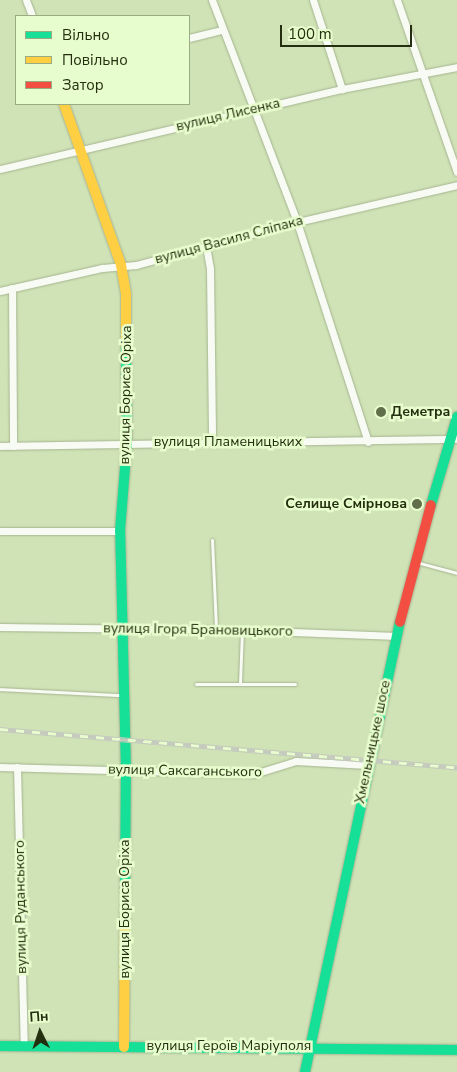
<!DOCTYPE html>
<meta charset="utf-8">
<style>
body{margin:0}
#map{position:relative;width:457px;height:1072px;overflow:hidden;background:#d0e3b6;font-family:"Nunito Sans",sans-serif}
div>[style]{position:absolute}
.roads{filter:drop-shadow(0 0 1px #a6b491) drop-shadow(0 0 1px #a6b491)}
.lane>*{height:3px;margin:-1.5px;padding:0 1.5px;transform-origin:1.5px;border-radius:1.5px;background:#f8fbf4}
.street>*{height:7px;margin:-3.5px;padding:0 3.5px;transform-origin:3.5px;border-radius:3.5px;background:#f8fbf4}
.fast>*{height:10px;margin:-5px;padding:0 5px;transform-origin:5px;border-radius:5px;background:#16e098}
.slow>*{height:10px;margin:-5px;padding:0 5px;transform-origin:5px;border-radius:5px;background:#ffcf43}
.jam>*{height:10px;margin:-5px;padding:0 5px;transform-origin:5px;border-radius:5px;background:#f24e42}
.rail>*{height:4.5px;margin-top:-2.25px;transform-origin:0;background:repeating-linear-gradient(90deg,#e8fdcd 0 8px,#c5cabe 0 16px);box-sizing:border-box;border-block:1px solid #c5cabe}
.dots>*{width:14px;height:14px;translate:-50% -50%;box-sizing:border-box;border:2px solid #e8fdcd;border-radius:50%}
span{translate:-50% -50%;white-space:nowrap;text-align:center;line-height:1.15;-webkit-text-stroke:5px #e8fdcd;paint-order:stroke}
.street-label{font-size:14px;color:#232f0e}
.poi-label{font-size:14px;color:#232f0e;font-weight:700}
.left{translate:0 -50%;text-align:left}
.right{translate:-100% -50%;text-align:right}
.legend{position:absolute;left:15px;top:15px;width:175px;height:90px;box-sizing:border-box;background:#e8fdcd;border:1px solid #99ab81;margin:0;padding:6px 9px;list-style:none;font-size:15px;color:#232f0e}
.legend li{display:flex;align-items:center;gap:10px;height:25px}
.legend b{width:25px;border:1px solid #99ab81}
.north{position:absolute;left:15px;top:1007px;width:50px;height:50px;-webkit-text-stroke:4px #e8fdcd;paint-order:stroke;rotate:356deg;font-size:14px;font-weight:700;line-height:20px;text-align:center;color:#232f0e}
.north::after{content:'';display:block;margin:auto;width:18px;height:22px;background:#232f0e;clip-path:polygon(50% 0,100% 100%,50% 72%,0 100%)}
.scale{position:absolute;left:280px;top:25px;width:132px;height:22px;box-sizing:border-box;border:2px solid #232f0e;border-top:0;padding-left:6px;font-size:15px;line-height:18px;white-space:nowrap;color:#232f0e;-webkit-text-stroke:4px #e8fdcd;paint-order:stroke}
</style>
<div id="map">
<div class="roads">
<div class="lane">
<div style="left:212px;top:540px;width:89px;rotate:87.4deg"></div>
<div style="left:416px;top:562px;width:42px;rotate:15deg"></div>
<div style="left:240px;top:683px;width:53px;rotate:-87.8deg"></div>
<div style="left:196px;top:684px;width:99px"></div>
<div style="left:0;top:689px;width:120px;rotate:2.9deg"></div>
</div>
<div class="street">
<div style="left:26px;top:0;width:17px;rotate:69deg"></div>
<div style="left:212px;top:0;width:238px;rotate:69deg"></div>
<div style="left:297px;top:222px;width:231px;rotate:72.1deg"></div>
<div style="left:313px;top:0;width:94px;rotate:72deg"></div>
<div style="left:397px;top:0;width:182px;rotate:70.8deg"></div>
<div style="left:189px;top:38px;width:34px;rotate:-14deg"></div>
<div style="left:0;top:169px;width:351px;rotate:-13.2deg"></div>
<div style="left:342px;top:89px;width:117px;rotate:-10.8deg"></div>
<div style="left:206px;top:246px;width:23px;rotate:80deg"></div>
<div style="left:210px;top:269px;width:173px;rotate:89.3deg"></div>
<div style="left:12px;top:288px;width:158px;rotate:89.6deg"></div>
<div style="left:0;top:291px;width:105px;rotate:-12.7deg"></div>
<div style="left:102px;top:268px;width:34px;rotate:-5deg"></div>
<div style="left:136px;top:265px;width:167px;rotate:-15deg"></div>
<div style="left:297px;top:222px;width:164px;rotate:-13deg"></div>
<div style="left:0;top:446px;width:457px;rotate:-0.9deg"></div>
<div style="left:0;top:531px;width:120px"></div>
<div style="left:0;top:627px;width:242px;rotate:0.7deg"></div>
<div style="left:242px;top:630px;width:155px;rotate:2.2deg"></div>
<div style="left:0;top:767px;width:254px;rotate:1.6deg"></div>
<div style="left:254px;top:774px;width:44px;rotate:-17.2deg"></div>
<div style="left:296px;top:761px;width:71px;rotate:3.2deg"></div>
<div style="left:17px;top:767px;width:279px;rotate:88.6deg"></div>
</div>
<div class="fast">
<div style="left:431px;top:505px;width:92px;rotate:-73.5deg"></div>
<div style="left:125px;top:898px;width:128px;rotate:-89.6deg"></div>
<div style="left:126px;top:770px;width:239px;rotate:-91.4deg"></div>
<div style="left:120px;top:531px;width:89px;rotate:-85.5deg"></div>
<div style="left:127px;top:442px;width:97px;rotate:-90.6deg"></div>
<div style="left:0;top:1046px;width:457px;rotate:0.5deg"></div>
<div style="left:305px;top:1072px;width:460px;rotate:-78.1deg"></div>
</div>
<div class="slow">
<div style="left:64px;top:104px;width:171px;rotate:70.5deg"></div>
<div style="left:121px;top:265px;width:29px;rotate:80deg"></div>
<div style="left:126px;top:294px;width:51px;rotate:90deg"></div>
<div style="left:124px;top:1047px;width:149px;rotate:-89.6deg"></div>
</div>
<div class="jam">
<div style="left:400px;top:622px;width:121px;rotate:-75.2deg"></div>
</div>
</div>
<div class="rail">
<div style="left:0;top:729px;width:459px;rotate:4.8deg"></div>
</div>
<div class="dots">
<div style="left:381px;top:412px;background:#606e49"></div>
<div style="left:417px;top:504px;background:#606e49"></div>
</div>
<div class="street-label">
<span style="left:228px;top:115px;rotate:-13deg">вулиця Лисенка</span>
<span style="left:229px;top:240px;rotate:-15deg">вулиця Василя Сліпака</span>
<span style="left:126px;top:395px;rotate:-89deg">вулиця Бориса Оріха</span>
<span style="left:228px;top:442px">вулиця Пламеницьких</span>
<span style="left:198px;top:630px;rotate:1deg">вулиця Ігоря Брановицького</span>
<span style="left:373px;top:742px;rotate:-78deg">Хмельницьке шосе</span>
<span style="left:185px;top:771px;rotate:1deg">вулиця Саксаганського</span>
<span style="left:21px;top:907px;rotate:-91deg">вулиця Руданського</span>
<span style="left:125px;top:909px;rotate:-90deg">вулиця Бориса Оріха</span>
<span style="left:229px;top:1046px">вулиця Героїв Маріуполя</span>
</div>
<div class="poi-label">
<span class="left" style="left:391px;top:412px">Деметра</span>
<span class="right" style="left:407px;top:504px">Селище Смірнова</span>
</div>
<ul class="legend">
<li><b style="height:6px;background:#16e098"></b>Вільно</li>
<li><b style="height:6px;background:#ffcf43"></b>Повільно</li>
<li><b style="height:6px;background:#f24e42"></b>Затор</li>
</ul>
<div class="north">Пн</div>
<div class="scale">100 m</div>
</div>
